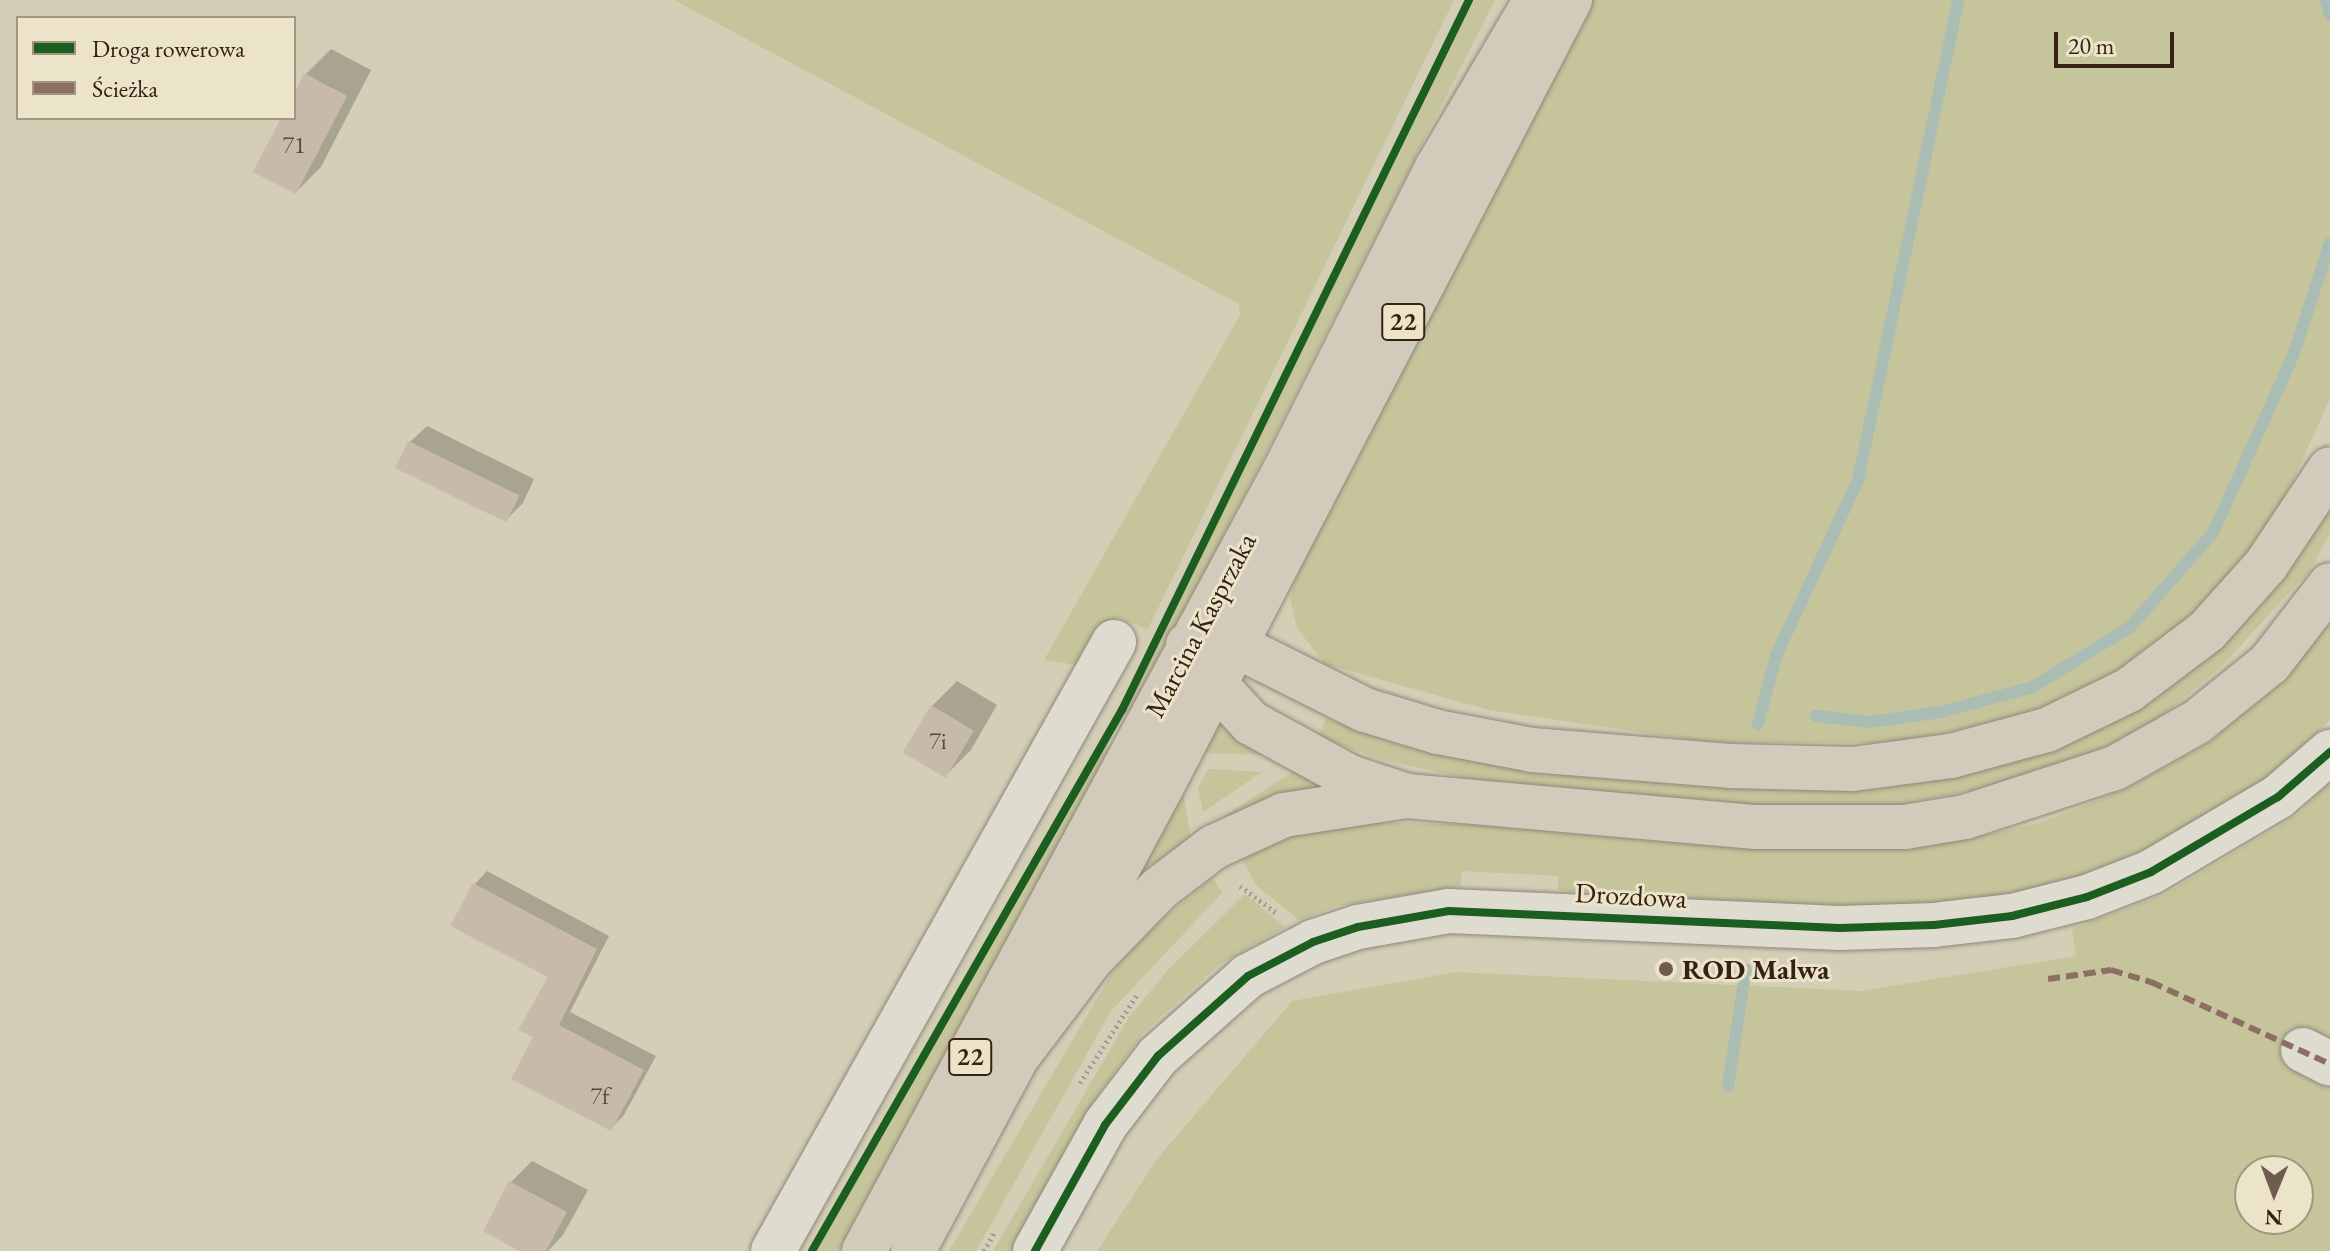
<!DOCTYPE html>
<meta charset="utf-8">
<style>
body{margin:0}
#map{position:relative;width:2330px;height:1251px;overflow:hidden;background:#d4ceb7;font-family:"EB Garamond",serif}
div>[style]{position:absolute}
.green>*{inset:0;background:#c5c49b}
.shadow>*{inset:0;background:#0003}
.stream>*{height:12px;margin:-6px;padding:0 6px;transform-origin:6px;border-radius:6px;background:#a9bdb4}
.building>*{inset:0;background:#c7baab;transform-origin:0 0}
.path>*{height:5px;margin-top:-2.5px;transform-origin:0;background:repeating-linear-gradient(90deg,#a19c92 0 2px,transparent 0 6px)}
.roads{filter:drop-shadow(0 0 2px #8e8779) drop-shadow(0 0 2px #8e8779)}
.minor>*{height:44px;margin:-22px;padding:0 22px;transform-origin:22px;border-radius:22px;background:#dedbcf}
.major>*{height:44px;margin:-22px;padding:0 22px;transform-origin:22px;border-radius:22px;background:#d2cbbb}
.highway>*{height:44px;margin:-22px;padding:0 22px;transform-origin:22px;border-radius:22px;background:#d2cbbb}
.quiet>*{height:6px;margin-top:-3px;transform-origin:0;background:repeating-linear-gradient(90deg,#8d6e63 0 12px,transparent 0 18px)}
.cycleway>*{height:8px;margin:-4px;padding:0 4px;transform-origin:4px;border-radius:4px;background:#1b5e20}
.dots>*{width:22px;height:22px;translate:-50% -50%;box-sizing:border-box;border:4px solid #ebe4c8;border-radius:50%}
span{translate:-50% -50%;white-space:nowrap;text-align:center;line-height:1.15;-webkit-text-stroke:6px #ebe4c8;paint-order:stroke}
.number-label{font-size:24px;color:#5c483c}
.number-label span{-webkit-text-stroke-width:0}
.shield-label span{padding:2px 6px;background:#ebe4c8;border:2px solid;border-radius:6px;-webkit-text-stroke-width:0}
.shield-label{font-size:26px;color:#372015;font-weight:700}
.street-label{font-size:28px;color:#372015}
.poi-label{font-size:28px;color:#372015;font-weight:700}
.left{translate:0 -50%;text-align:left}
.legend{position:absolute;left:16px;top:16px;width:280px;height:104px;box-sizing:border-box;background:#ebe4c8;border:2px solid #a39680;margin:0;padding:10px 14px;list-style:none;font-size:24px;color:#372015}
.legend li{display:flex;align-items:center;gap:16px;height:40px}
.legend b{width:40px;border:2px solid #a39680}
.north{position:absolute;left:2234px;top:1155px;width:80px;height:80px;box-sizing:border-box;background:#ebe4c8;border:2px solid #a39680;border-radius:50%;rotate:181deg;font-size:22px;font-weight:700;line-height:32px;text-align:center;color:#372015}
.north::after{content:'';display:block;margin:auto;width:28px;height:36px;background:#6e5d4e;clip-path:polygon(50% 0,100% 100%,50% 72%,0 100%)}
.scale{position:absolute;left:2054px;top:32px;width:120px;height:36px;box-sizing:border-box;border:4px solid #372015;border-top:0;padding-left:10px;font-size:24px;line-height:28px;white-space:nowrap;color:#372015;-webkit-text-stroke:6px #ebe4c8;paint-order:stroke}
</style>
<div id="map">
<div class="green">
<div style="clip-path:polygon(674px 0,1454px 0,1148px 629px,1118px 618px,1094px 655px,1078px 665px,1044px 660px,1240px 315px,1239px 304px)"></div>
<div style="clip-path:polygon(1474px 0,1495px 0,1132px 717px,1125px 713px)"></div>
<div style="clip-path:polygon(1589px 0,2330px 0,2330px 399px,2290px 487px,2240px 568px,2153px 653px,2053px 708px,1898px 743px,1707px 742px,1489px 710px,1325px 664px,1297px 628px,1290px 598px,1310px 533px)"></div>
<div style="clip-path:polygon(2330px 497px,2330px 533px,2310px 570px,2222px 666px,2147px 729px,2029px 779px,1883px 808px,1732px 806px,1484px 782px,1383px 760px,1318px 737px,1326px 718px,1396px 744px,1473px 762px,1609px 779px,1725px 785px,2130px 712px,2215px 653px,2294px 555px)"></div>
<div style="clip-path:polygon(2330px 621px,2330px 720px,2265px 781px,2196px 827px,2095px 871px,1996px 901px,1882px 910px,1716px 902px,1558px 890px,1558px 876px,1462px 871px,1461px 886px,1335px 906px,1299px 920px,1257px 886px,1241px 858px,1291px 835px,1341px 822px,1506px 825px,1899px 847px,1972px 838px,2039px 823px,2126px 789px,2210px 742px,2270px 690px)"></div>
<div style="clip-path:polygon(1216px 718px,1265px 755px,1203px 753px)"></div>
<div style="clip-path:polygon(1106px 746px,1114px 750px,840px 1251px,817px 1251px)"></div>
<div style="clip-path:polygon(1299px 768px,1321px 786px,1221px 818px)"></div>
<div style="clip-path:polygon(1208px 769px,1262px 772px,1203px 812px,1198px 788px)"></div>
<div style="clip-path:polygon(evenodd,2330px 781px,2330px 1251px,1097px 1251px,1157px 1159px,1292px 1001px,1456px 972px,1861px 991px,2076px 956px,2072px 929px,2163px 895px,2299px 814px,2330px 781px,2250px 1171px,2298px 1171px,2298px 1219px,2250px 1219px,2250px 1171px)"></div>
<div style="clip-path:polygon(1182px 787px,1191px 837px,1141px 872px)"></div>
<div style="clip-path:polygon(1213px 878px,1222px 893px,1111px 1011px,976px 1251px,949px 1251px,1113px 971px,1147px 932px)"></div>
<div style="clip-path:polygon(1245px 894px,1285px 927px,1219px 965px,1144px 1032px,1094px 1101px,1012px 1251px,993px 1251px,1129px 1017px,1168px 970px)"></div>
</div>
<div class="shadow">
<div style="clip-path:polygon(331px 49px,371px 70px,321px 167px,296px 192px,283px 118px,294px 118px,294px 97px,306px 74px)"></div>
<div style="clip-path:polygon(427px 426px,534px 479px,523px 503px,506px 520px,410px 442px)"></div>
<div style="clip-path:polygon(957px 681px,997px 705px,971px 750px,946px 775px,932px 706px)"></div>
<div style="clip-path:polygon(487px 871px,609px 936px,570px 1012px,656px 1056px,624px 1115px,611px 1128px,536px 1037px,550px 977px,475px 884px)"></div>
<div style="clip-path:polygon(532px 1161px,588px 1190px,563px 1235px,548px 1251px,530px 1251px,510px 1183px)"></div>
</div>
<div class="stream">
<div style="left:2326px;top:0;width:15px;rotate:74deg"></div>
<div style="left:1816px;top:716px;width:53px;rotate:6.5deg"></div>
<div style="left:1869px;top:722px;width:73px;rotate:-7.9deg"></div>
<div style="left:1941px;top:712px;width:95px;rotate:-15.2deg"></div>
<div style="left:2033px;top:687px;width:114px;rotate:-31.7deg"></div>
<div style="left:2130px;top:627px;width:125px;rotate:-48.6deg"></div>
<div style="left:2213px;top:533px;width:194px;rotate:-65.7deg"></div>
<div style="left:2293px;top:356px;width:119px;rotate:-71.9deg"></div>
<div style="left:1758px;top:724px;width:70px;rotate:-75.2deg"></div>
<div style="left:1776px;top:656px;width:194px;rotate:-65deg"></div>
<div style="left:1858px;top:480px;width:490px;rotate:-78.2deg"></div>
<div style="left:1728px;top:1086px;width:118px;rotate:-81.3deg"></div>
</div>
<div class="building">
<div style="clip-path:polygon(304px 73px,347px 96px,296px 194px,253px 172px,281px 118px,294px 118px,294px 93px)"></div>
<div style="left:408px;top:441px;width:124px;height:30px;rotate:26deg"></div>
<div style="left:931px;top:705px;width:50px;height:55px;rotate:31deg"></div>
<div style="clip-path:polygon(473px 883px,597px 949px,559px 1025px,644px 1070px,611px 1131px,511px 1079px,533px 1037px,518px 1030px,548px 977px,450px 926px)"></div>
<div style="clip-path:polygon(509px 1181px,567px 1212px,546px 1251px,519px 1251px,483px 1231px)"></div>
</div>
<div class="path">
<div style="left:1240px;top:886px;width:47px;rotate:36.4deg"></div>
<div style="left:1080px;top:1083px;width:107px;rotate:-57.2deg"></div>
<div style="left:984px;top:1251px;width:23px;rotate:-61deg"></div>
</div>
<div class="roads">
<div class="minor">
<div style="left:2303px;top:1050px;width:30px;rotate:27deg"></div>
<div style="left:773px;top:1251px;width:698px;rotate:-60.75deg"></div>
<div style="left:1035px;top:1251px;width:144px;rotate:-60.9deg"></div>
<div style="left:1105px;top:1125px;width:87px;rotate:-52.5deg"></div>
<div style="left:1158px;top:1056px;width:120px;rotate:-41.6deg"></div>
<div style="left:1248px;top:976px;width:73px;rotate:-27.6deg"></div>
<div style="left:1313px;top:942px;width:47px;rotate:-18.4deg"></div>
<div style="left:1358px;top:927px;width:92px;rotate:-10deg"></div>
<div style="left:1449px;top:911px;width:391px;rotate:2.5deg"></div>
<div style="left:1840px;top:928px;width:94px;rotate:-1.8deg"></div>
<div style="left:1934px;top:925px;width:79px;rotate:-6.6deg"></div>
<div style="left:2012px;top:916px;width:77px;rotate:-14.2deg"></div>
<div style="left:2087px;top:897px;width:69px;rotate:-21.3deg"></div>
<div style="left:2151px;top:872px;width:147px;rotate:-30.6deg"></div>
<div style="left:2278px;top:797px;width:69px;rotate:-40.9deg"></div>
</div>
<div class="major">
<div style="left:864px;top:1251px;width:885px;rotate:-61.67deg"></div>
<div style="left:1284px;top:472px;width:340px;rotate:-63.3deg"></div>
<div style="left:1437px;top:168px;width:195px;rotate:-59.5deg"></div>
<div style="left:913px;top:1251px;width:525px;rotate:-61.82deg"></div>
<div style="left:1161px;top:788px;width:888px;rotate:-62.57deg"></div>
</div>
<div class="highway">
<div style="left:1407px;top:796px;width:60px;rotate:-161.6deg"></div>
<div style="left:1350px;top:777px;width:113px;rotate:-151.4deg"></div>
<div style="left:1251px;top:723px;width:80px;rotate:-132.5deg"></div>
<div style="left:1197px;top:664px;width:21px;rotate:-115deg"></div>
<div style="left:1188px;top:645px;width:32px;rotate:-14deg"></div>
<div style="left:1219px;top:637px;width:163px;rotate:26.6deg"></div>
<div style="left:1365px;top:710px;width:76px;rotate:16.8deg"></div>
<div style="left:1438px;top:732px;width:96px;rotate:10.8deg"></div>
<div style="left:1532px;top:750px;width:198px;rotate:4.6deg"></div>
<div style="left:1729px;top:766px;width:124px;rotate:1.4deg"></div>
<div style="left:1853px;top:769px;width:99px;rotate:-7.6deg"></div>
<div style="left:1951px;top:756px;width:99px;rotate:-15.2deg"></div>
<div style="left:2047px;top:730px;width:91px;rotate:-26deg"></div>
<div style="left:2129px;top:690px;width:98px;rotate:-37.1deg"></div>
<div style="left:2207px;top:631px;width:89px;rotate:-48.2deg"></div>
<div style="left:2266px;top:565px;width:115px;rotate:-56.3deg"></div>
<div style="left:1017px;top:1057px;width:124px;rotate:-52.9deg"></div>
<div style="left:1092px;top:958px;width:96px;rotate:-45.8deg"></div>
<div style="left:1159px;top:889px;width:69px;rotate:-37.4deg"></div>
<div style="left:1214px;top:847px;width:77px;rotate:-24.6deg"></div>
<div style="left:1284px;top:815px;width:124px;rotate:-8.8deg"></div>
<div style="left:1407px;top:796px;width:350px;rotate:5.1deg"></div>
<div style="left:1756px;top:827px;width:149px"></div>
<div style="left:1905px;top:827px;width:61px;rotate:-9.5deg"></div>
<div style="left:1965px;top:817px;width:158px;rotate:-18.1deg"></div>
<div style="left:2115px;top:768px;width:94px;rotate:-29.3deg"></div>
<div style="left:2197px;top:722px;width:94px;rotate:-38.9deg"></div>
<div style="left:2270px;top:663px;width:98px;rotate:-52.4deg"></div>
</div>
</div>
<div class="quiet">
<div style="left:2048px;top:979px;width:64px;rotate:-8.1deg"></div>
<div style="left:2111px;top:970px;width:42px;rotate:16.7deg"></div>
<div style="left:2151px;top:982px;width:197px;rotate:24.6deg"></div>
</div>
<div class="cycleway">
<div style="left:812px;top:1251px;width:624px;rotate:-60.19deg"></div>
<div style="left:1122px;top:710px;width:790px;rotate:-63.95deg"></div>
<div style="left:1035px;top:1251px;width:144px;rotate:-60.9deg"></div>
<div style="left:1105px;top:1125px;width:87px;rotate:-52.5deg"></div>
<div style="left:1158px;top:1056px;width:120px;rotate:-41.6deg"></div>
<div style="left:1248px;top:976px;width:73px;rotate:-27.6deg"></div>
<div style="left:1313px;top:942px;width:47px;rotate:-18.4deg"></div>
<div style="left:1358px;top:927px;width:92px;rotate:-10deg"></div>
<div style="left:1449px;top:911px;width:391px;rotate:2.5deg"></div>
<div style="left:1840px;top:928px;width:94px;rotate:-1.8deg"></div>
<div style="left:1934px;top:925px;width:79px;rotate:-6.6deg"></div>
<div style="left:2012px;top:916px;width:77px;rotate:-14.2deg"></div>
<div style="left:2087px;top:897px;width:69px;rotate:-21.3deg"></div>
<div style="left:2151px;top:872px;width:147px;rotate:-30.6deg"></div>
<div style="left:2278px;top:797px;width:69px;rotate:-40.9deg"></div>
</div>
<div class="dots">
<div style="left:1666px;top:969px;background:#6e5d4e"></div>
</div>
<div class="number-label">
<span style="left:294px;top:145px">71</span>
<span style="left:938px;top:741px">7i</span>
<span style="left:600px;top:1096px">7f</span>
</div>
<div class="shield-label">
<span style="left:1403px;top:322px">22</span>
<span style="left:970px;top:1057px">22</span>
</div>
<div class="street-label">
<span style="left:1200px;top:625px;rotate:-62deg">Marcina Kasprzaka</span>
<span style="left:1631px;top:895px;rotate:3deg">Drozdowa</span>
</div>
<div class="poi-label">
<span class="left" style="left:1682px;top:969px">ROD Malwa</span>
</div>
<ul class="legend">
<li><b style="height:10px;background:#1b5e20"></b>Droga rowerowa</li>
<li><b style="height:10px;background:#8d6e63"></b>Ścieżka</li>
</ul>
<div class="north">N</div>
<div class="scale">20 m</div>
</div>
